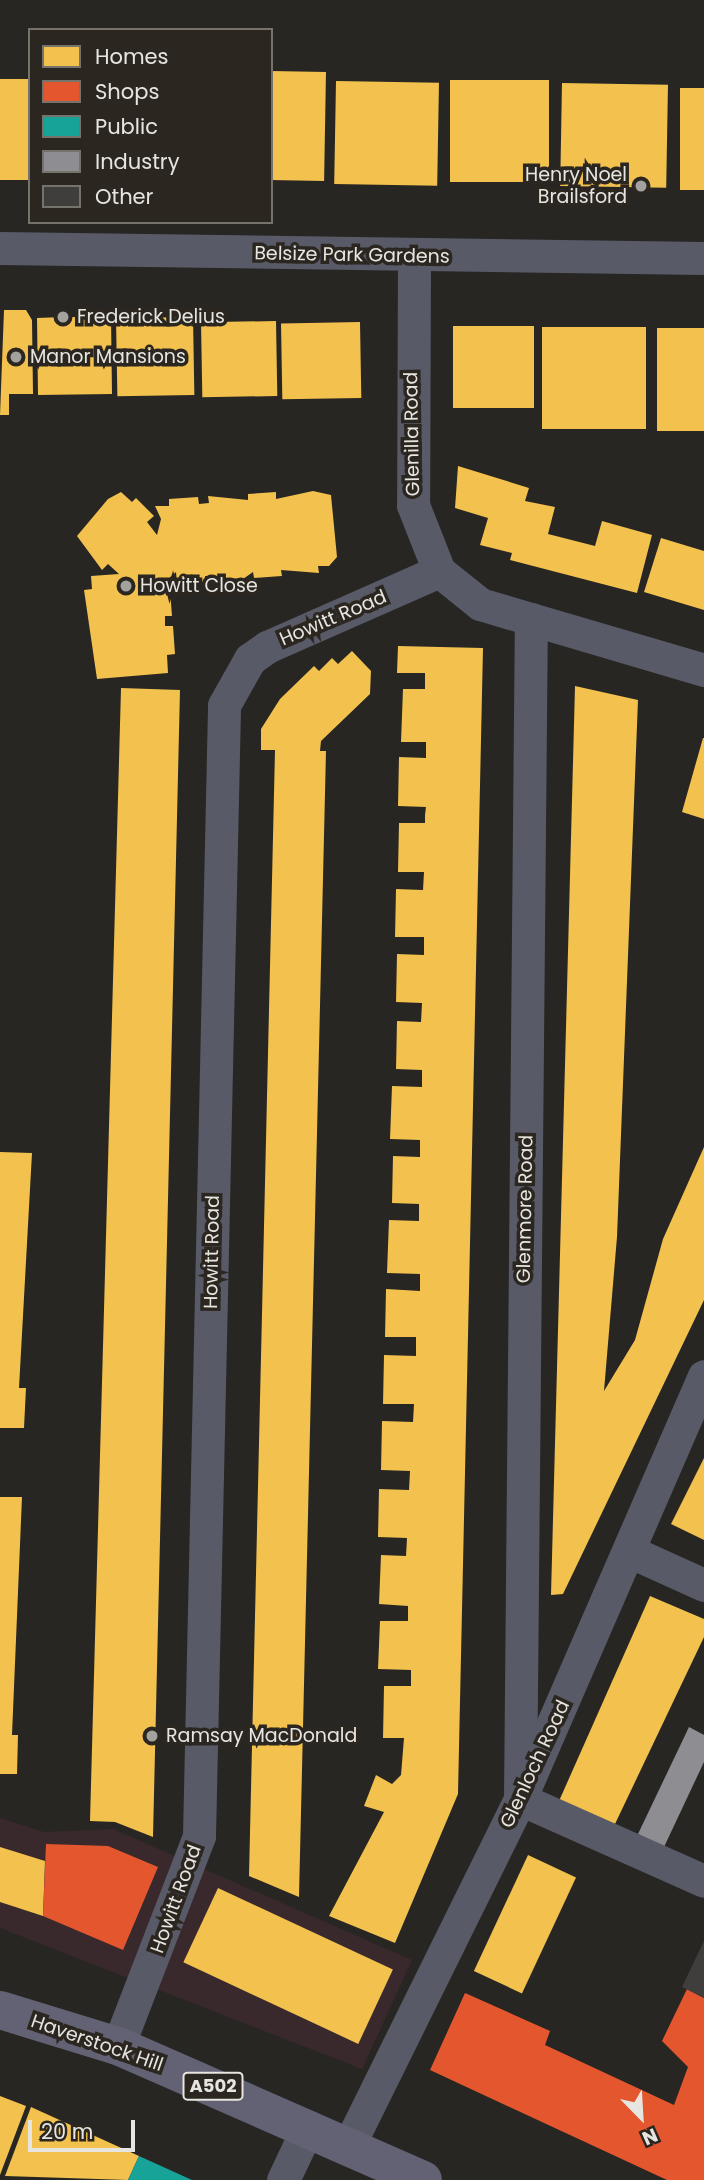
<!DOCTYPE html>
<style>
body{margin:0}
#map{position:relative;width:704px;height:2180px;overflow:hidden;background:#282623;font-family:Poppins,sans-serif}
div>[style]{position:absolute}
.commercial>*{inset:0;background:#39292d}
.homes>*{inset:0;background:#f2c14e;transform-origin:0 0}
.shops>*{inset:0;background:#e4572e}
.public>*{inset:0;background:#17a398}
.industry>*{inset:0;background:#8d8d92}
.building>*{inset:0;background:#403d3d}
.minor>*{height:33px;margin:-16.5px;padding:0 16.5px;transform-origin:16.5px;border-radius:16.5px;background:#595a68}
.major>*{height:38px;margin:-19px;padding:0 19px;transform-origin:19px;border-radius:19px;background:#636274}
.dots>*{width:19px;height:19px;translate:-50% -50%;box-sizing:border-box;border:4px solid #2b2720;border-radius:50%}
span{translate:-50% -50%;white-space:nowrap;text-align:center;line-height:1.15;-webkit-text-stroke:7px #2b2720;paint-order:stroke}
.shield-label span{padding:2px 5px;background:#2b2720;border:2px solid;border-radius:5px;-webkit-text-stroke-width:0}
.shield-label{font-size:18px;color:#e7e5e0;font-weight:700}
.poi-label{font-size:19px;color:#e7e5e0}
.right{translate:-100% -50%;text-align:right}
.left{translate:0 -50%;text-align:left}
.street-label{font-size:19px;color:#e7e5e0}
.legend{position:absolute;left:28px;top:28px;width:245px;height:196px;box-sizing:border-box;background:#2b2720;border:2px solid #76736d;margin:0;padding:9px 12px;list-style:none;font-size:21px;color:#e7e5e0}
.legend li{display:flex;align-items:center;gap:14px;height:35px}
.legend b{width:35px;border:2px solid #76736d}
.north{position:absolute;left:606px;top:2082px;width:70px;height:70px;-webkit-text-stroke:5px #2b2720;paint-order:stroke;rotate:156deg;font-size:19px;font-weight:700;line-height:28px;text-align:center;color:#e7e5e0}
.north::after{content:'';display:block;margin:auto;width:24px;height:32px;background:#e7e5e0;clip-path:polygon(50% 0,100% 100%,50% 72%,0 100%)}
.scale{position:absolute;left:28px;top:2120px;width:107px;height:32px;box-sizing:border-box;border:4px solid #e7e5e0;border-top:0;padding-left:9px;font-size:21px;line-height:24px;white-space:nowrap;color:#e7e5e0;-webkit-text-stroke:5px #2b2720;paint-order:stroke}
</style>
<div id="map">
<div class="commercial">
<div style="clip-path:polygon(0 1818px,44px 1832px,113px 1829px,412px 1960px,362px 2069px,0 1928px)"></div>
</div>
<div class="homes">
<div style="left:271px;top:71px;width:55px;height:109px;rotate:1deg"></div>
<div style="left:0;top:79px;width:30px;height:101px"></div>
<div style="left:450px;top:80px;width:99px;height:102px"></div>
<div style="left:336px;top:81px;width:103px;height:103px;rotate:1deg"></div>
<div style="left:562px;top:83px;width:106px;height:103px;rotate:1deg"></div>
<div style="left:680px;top:88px;width:24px;height:102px"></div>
<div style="clip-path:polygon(4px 310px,26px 310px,32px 320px,33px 394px,9px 394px,9px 415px,0 415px)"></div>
<div style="clip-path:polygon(63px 317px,111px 317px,112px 394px,38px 395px,37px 318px)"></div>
<div style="left:193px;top:317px;width:78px;height:77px;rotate:89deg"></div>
<div style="left:276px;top:321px;width:75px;height:75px;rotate:89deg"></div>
<div style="left:360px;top:322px;width:76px;height:79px;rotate:89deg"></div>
<div style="left:453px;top:326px;width:81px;height:82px"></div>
<div style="left:542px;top:327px;width:104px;height:102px"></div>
<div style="left:657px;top:328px;width:47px;height:103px"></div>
<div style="clip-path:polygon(458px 466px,529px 488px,525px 501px,555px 507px,548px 534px,595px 546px,602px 521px,652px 535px,637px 593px,510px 560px,512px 553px,480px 545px,488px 518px,455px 508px)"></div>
<div style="clip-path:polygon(313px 491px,331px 495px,337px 557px,329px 566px,318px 566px,319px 573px,281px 570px,282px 576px,254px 578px,253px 572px,243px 579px,205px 576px,205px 582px,177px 584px,176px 572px,158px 588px,170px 590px,172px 616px,165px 616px,165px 626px,173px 626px,175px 654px,167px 655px,168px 673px,97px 679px,84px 590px,92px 589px,91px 576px,119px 574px,108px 564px,102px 570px,77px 536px,108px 499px,121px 492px,132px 502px,136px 498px,154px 516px,147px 522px,157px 535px,161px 519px,155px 506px,169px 506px,169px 499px,198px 497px,199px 504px,209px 503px,208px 496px,248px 500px,248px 494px,276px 492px,276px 499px)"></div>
<div style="clip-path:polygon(661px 538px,704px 551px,704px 610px,644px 592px)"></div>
<div style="clip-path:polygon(398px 646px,483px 648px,458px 1794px,395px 1943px,329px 1916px,384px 1812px,364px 1806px,376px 1775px,392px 1784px,401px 1775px,404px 1738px,383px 1738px,384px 1686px,411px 1686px,411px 1670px,378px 1669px,380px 1621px,408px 1621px,408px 1606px,379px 1604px,381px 1555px,406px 1556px,407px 1538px,378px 1537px,379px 1489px,409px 1490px,410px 1471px,381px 1470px,382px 1421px,413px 1422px,414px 1404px,383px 1404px,384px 1355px,416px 1356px,416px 1337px,385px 1337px,386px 1289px,420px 1291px,420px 1274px,387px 1273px,389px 1220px,419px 1221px,419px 1204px,392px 1203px,393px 1156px,420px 1157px,420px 1140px,390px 1139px,392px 1086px,422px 1087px,422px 1070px,396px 1069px,397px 1021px,421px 1022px,422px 1003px,396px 1002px,397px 954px,424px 955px,424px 937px,395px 937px,396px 889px,423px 890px,424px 872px,398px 872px,399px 823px,425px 823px,425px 815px,426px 807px,398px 806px,399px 757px,426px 758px,426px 742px,401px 742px,403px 689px,425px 689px,425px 673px,397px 673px)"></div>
<div style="clip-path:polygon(352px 651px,371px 671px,370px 694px,321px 741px,320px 751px,326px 751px,299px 1897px,249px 1876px,275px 750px,261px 750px,261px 729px,280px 699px,314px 666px,319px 671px,332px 658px,338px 664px)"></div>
<div style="clip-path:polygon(575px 686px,638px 700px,617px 1237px,604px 1391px,635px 1340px,663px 1239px,704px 1147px,704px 1300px,563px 1594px,551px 1595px)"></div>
<div style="clip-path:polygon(121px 688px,180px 690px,153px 1837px,115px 1822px,90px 1821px)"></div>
<div style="clip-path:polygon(703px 738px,704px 738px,704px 819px,682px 812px)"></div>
<div style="clip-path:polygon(0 1152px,32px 1153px,19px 1388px,26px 1388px,24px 1428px,0 1428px)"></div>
<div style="clip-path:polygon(704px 1458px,704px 1540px,671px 1524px)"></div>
<div style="clip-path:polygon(0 1497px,22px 1497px,12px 1735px,18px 1735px,17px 1774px,0 1774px)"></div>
<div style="clip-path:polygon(650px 1596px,704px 1619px,704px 1637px,615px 1824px,559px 1801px)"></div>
<div style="clip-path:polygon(0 1847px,45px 1861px,43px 1916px,0 1902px)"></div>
<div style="left:528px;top:1855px;width:53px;height:128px;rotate:25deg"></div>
<div style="left:218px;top:1888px;width:193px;height:82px;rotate:25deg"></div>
<div style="clip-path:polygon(0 2096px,26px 2106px,0 2175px)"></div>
<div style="clip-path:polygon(31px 2107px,139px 2156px,128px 2180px,5px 2176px)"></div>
</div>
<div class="shops">
<div style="clip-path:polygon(46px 1844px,108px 1846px,158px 1867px,123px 1950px,43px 1916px)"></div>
<div style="clip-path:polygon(687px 1989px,704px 1998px,704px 2180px,667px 2180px,430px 2070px,465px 1993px,550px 2031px,545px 2045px,674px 2105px,688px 2067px,662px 2041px)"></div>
</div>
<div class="public">
<div style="clip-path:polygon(139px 2156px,192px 2180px,128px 2180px)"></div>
</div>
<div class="industry">
<div style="clip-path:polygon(689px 1727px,704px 1735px,704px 1762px,664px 1847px,638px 1834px)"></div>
</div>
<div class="building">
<div style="clip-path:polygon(704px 1941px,704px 1998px,682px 1987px)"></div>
</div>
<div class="minor">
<div style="left:0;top:248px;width:704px;rotate:0.81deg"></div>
<div style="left:414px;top:257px;width:248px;rotate:90.2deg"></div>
<div style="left:413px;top:505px;width:71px;rotate:68.5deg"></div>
<div style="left:439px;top:571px;width:53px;rotate:38.8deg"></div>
<div style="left:480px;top:604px;width:234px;rotate:16.4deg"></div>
<div style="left:631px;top:1552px;width:80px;rotate:24.3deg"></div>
<div style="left:520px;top:1799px;width:1180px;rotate:-89.47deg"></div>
<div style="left:520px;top:1799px;width:201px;rotate:24deg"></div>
<div style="left:118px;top:2046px;width:225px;rotate:-68.9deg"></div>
<div style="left:199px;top:1836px;width:1131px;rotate:-88.73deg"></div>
<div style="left:224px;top:705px;width:53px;rotate:-60.5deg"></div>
<div style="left:250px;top:659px;width:21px;rotate:-35deg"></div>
<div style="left:267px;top:647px;width:188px;rotate:-23.8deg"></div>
<div style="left:349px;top:2145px;width:386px;rotate:-63.7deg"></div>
<div style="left:520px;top:1799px;width:461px;rotate:-66.5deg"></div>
<div style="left:283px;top:2180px;width:59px;rotate:-64.7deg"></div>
</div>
<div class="major">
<div style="left:0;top:2010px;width:123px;rotate:17deg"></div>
<div style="left:118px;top:2046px;width:333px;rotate:23.7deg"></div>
</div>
<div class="dots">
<div style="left:641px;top:186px;background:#a4a29e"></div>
<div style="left:63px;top:317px;background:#a4a29e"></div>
<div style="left:16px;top:357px;background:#a4a29e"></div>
<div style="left:126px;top:586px;background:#a4a29e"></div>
<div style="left:152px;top:1736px;background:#a4a29e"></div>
</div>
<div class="shield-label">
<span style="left:213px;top:2086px">A502</span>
</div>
<div class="poi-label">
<span class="right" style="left:627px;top:186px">Henry Noel<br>Brailsford</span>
<span class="left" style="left:77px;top:317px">Frederick Delius</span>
<span class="left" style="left:30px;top:357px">Manor Mansions</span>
<span class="left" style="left:140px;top:586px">Howitt Close</span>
<span class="left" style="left:166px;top:1736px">Ramsay MacDonald</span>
</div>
<div class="street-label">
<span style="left:352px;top:255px;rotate:1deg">Belsize Park Gardens</span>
<span style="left:412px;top:434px;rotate:-91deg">Glenilla Road</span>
<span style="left:333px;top:618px;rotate:-23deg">Howitt Road</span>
<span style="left:525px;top:1209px;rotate:-89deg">Glenmore Road</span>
<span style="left:212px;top:1252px;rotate:-89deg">Howitt Road</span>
<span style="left:535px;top:1764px;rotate:-65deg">Glenloch Road</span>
<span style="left:176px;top:1899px;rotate:-70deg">Howitt Road</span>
<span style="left:97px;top:2043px;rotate:19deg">Haverstock Hill</span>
</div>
<ul class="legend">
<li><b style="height:19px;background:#f2c14e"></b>Homes</li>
<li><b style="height:19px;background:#e4572e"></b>Shops</li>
<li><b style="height:19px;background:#17a398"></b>Public</li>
<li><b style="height:19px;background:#8d8d92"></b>Industry</li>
<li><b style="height:19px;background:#403d3d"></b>Other</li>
</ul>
<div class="north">N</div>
<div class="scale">20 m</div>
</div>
